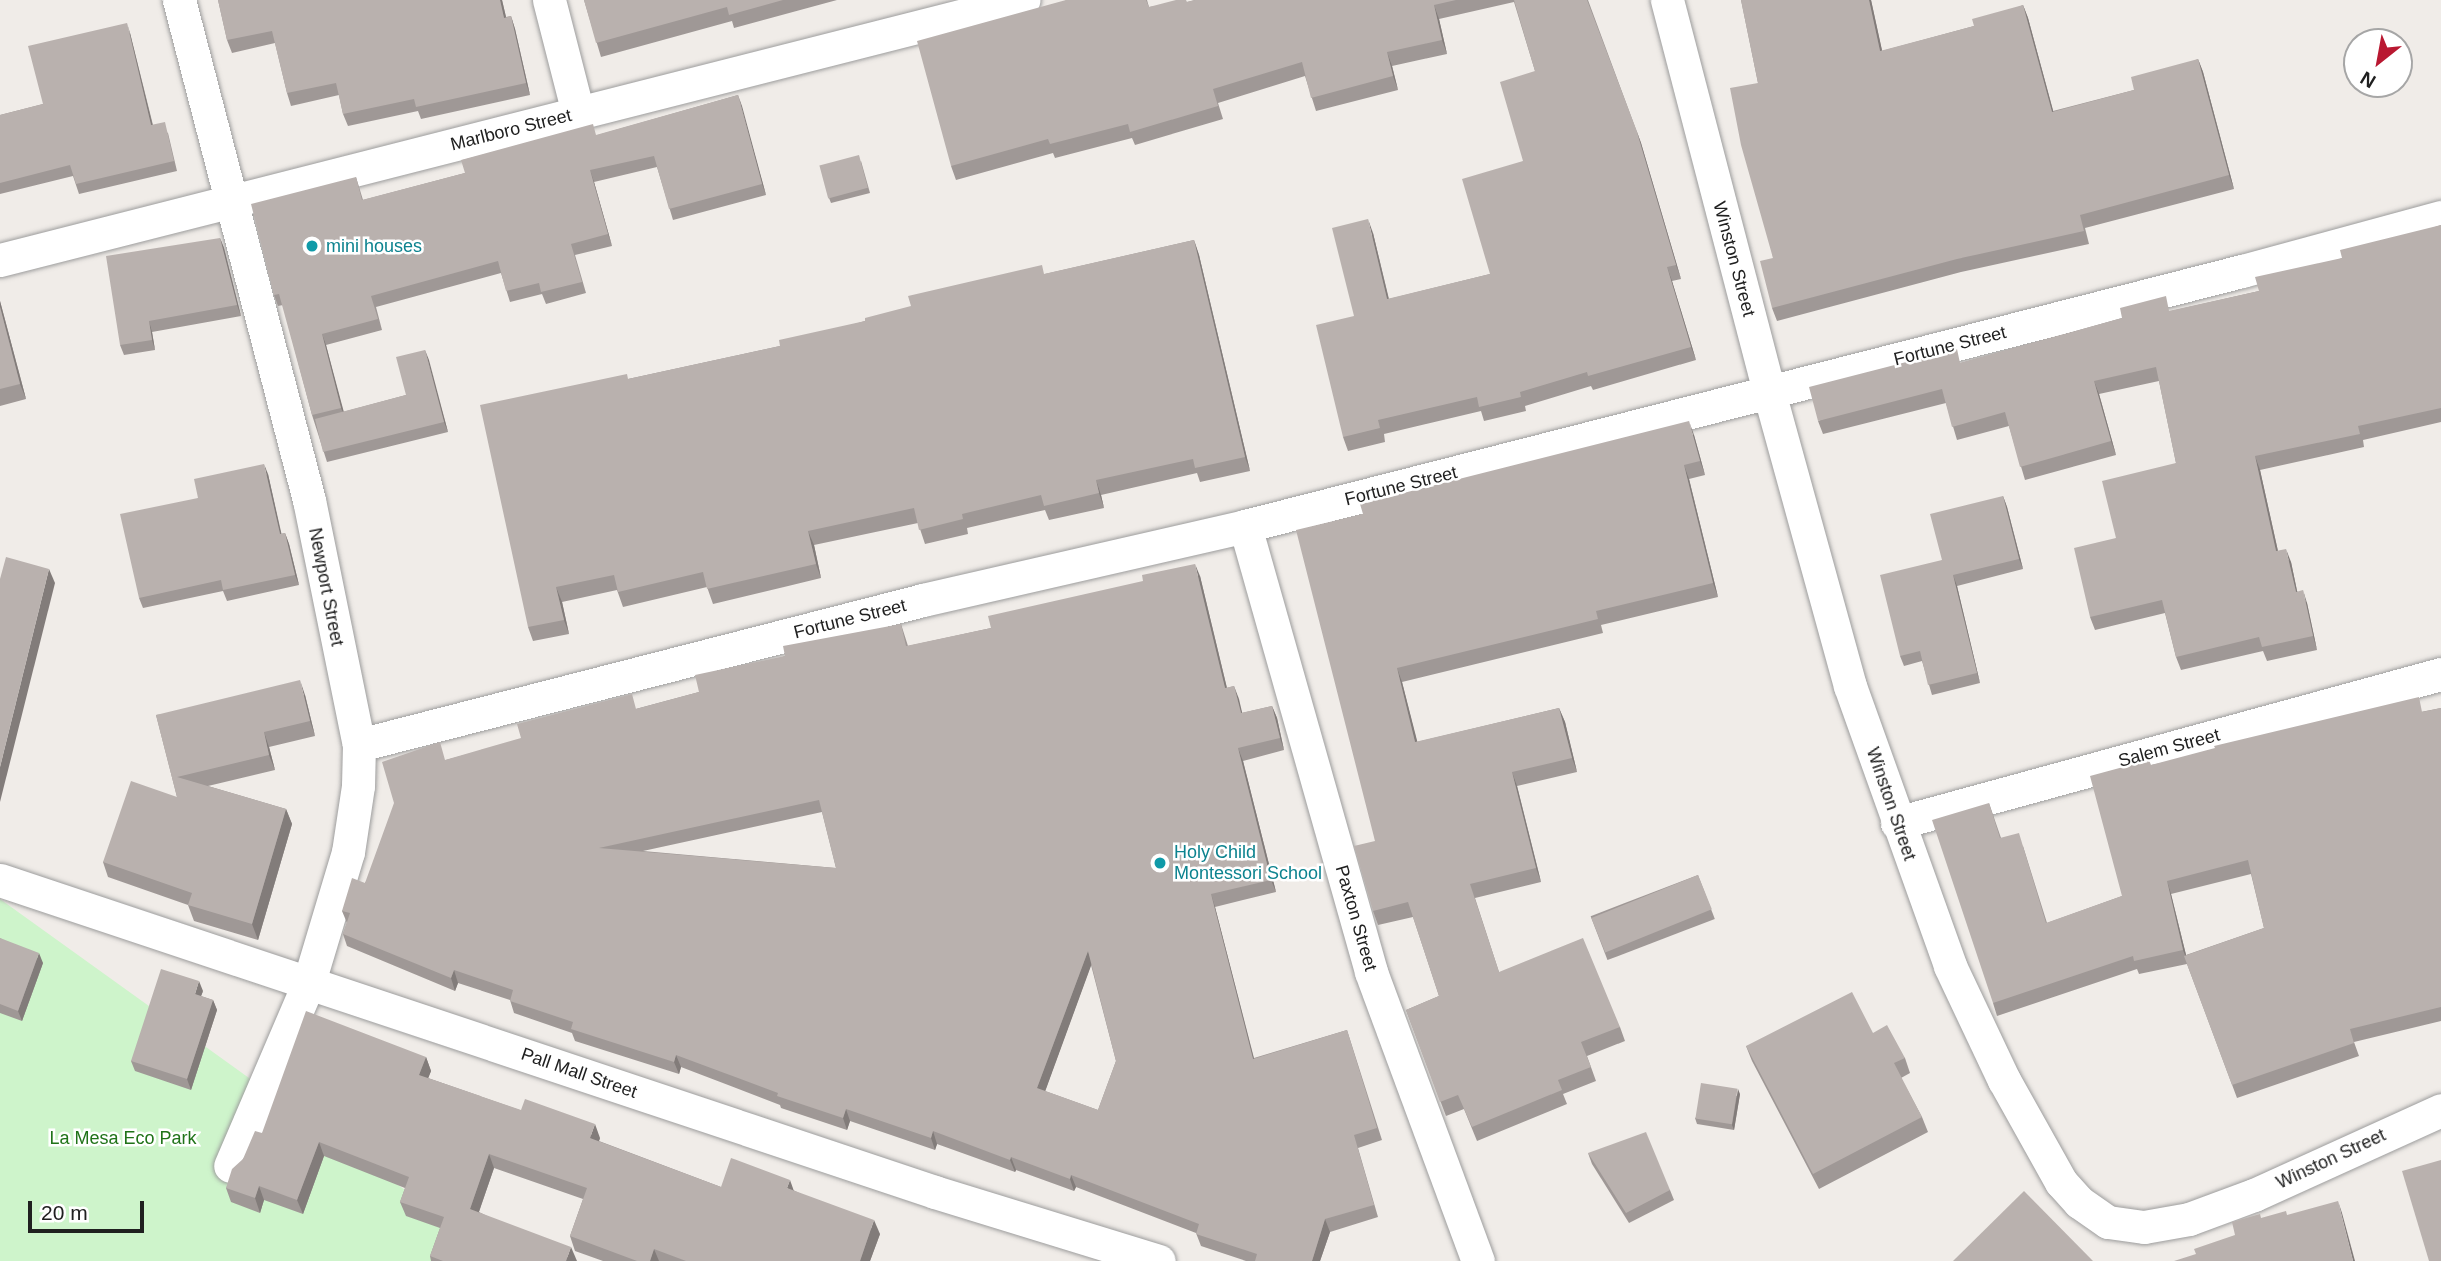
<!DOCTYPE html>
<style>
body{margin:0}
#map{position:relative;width:2441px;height:1261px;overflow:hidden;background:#f0ece8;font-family:Arial,sans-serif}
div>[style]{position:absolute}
.park>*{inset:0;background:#cef4cb}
.roads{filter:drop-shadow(0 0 2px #9d9d9d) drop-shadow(0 0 2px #9d9d9d)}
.street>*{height:33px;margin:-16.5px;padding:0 16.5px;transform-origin:16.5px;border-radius:16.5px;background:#fff}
.wall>*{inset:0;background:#9f9896;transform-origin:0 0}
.shaded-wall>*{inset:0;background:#827c7a}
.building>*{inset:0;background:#b9b1ae;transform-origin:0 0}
.dots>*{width:19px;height:19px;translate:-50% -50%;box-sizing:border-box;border:4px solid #fff;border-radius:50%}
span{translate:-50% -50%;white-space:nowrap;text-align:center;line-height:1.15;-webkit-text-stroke:5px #fff;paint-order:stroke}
.street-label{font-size:18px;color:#202020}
.culture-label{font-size:18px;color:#0d838f}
.left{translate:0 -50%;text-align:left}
.park-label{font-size:18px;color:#207319}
.north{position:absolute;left:2343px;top:28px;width:70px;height:70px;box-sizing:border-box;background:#fff;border:2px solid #a6a6a6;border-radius:50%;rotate:211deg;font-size:19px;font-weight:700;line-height:28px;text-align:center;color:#202020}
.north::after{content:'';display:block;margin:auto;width:24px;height:32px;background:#b91831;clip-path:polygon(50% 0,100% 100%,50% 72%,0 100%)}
.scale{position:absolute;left:28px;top:1201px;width:116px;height:32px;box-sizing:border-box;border:4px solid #202020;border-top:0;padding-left:9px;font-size:21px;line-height:24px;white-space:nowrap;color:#202020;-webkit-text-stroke:5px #fff;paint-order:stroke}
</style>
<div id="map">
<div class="park">
<div style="clip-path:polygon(0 899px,483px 1246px,505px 1261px,0 1261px)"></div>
</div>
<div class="roads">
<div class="street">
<div style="left:179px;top:0;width:517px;rotate:75.43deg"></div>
<div style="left:309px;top:500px;width:250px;rotate:78.5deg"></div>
<div style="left:359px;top:745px;width:41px;rotate:91.4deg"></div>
<div style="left:358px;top:786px;width:67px;rotate:98.6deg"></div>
<div style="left:348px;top:852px;width:136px;rotate:106.7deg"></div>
<div style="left:309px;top:982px;width:200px;rotate:113.2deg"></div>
<div style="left:549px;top:0;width:117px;rotate:75.6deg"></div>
<div style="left:1667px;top:0;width:405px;rotate:75.4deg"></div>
<div style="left:1769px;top:392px;width:305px;rotate:74.6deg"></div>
<div style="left:1850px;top:686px;width:297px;rotate:70.3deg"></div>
<div style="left:1950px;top:966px;width:126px;rotate:64.7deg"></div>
<div style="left:2004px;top:1080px;width:117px;rotate:60.8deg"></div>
<div style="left:2061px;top:1182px;width:27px;rotate:48deg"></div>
<div style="left:2079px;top:1202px;width:35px;rotate:35deg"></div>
<div style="left:2108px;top:1222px;width:36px;rotate:8deg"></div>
<div style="left:2144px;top:1227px;width:46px;rotate:-10.1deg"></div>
<div style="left:2189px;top:1219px;width:69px;rotate:-20.3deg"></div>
<div style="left:2254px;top:1195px;width:205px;rotate:-24.4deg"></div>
<div style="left:0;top:260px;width:1056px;rotate:-14.26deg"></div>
<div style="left:1245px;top:526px;width:463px;rotate:74.2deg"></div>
<div style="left:1371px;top:972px;width:308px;rotate:69.7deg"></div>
<div style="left:359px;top:745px;width:582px;rotate:-14.42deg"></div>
<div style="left:923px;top:600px;width:330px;rotate:-12.9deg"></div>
<div style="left:1245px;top:526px;width:1029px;rotate:-14.35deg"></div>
<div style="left:2242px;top:271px;width:206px;rotate:-15.2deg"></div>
<div style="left:1897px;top:823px;width:564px;rotate:-15.32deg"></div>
<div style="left:0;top:880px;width:986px;rotate:18.45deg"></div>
<div style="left:935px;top:1192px;width:234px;rotate:17.1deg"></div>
</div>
</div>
<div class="wall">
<div style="clip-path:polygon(218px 0,502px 0,506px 17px,511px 16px,515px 29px,530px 95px,421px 119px,418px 111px,348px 126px,343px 114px,339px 95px,291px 106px,287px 93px,275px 43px,232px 53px,227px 40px)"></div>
<div style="clip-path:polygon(584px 0,837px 0,734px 28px,732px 21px,601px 57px)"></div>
<div style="clip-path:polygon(1066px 0,1147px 0,1149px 7px,1187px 2px,1195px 0,1589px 0,1588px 0,1641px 143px,1681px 279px,1672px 281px,1696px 360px,1593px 390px,1591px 386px,1525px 406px,1526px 411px,1484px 421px,1481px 411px,1384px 434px,1385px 442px,1348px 451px,1343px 437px,1354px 316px,1373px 233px,1389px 299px,1490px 274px,1523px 161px,1535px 71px,1514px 2px,1439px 19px,1447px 54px,1392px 66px,1398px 90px,1316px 111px,1305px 76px,1218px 103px,1223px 119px,1135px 145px,1132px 138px,1055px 158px,1053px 153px,956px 180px,951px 166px)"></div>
<div style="clip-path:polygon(1741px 0,1871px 0,1882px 51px,1974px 26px,2023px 5px,2028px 18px,2053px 111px,2134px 90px,2198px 59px,2203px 72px,2234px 189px,2085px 228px,2089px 244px,1961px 272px,1777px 321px,1772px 308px,1773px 258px,1758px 83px)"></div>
<div style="clip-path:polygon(130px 33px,153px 125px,168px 133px,177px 171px,79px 194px,73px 176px,0 194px,0 115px,43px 104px)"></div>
<div style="clip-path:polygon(738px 95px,766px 195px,673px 220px,657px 167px,594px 182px,612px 246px,575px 255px,586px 293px,546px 304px,542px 294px,510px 302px,501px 273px,376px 307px,382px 330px,326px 345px,343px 412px,406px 395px,425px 350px,448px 432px,327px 462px,312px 415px,283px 305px,278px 306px,274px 295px,356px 177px,363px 200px,465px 173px)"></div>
<div style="clip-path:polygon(861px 161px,870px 193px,831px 203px,829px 198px)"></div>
<div style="clip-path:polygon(2441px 225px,2441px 422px,2363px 440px,2364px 447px,2260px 470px,2278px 551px,2291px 562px,2297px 591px,2307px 603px,2317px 650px,2267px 661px,2263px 651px,2181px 670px,2176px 657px,2165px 613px,2095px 630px,2090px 617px,2116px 538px,2176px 463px,2159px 381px,2099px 394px,2116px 455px,2025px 480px,2009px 426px,1957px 440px,1946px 403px,1823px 434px,1818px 421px,1961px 363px,2122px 318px,2171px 311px,2259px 291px,2342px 258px)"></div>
<div style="clip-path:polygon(220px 238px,224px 248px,241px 316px,152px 332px,155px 350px,124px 355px,120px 345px)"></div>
<div style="clip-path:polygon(1194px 240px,1199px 255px,1250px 471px,1200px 482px,1197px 473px,1101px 495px,1104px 508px,1049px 520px,1045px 510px,967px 528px,968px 534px,925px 544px,918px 523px,814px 545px,821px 578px,713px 604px,707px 587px,623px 607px,617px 590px,562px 602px,569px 634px,533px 641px,528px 627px,628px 379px,780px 346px,865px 321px,1045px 274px)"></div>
<div style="clip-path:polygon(0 301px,26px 399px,0 406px)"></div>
<div style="clip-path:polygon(1694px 435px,1705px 475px,1689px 479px,1718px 597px,1601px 625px,1603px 633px,1402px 682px,1417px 742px,1559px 708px,1565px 722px,1577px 772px,1517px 786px,1541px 882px,1475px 898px,1499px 972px,1620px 1027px,1625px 1041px,1587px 1056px,1596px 1081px,1563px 1094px,1567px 1104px,1477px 1141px,1464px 1109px,1446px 1116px,1406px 1010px,1439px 996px,1413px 917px,1378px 925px,1373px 911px,1375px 841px,1363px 514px)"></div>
<div style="clip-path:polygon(268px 474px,281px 534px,285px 533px,289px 544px,299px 585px,227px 601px,223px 591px,143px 608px,139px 598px,198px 498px)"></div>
<div style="clip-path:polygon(2003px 496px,2007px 507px,2023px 569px,1957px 586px,1980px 683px,1932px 695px,1922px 661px,1904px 666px,1900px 656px,1942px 560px)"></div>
<div style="clip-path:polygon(evenodd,1200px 576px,1227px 688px,1234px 686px,1242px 713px,1272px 706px,1277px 718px,1284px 750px,1243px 761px,1276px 892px,1215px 907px,1254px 1058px,1347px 1030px,1382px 1140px,1358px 1148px,1378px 1217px,1330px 1232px,1320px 1261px,1246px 1261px,1201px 1246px,1196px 1233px,1076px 1187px,1074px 1191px,1016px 1170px,1015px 1172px,937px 1144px,935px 1150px,850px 1121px,847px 1130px,781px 1108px,780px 1105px,681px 1067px,679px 1074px,575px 1041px,572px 1033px,514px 1013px,510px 1000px,458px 983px,455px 991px,347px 946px,343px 934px,347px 923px,342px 911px,365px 883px,446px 760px,699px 692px,785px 656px,901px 624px,908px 646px,991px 628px,1200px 576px,822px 812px,836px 868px,643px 851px,822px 812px,1200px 576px,1091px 965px,1116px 1061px,1098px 1110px,1045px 1091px,1091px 965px)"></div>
<div style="clip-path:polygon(305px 695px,315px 736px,269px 747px,275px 770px,208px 786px,286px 809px,292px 824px,258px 940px,194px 921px,188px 905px,108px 877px,103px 862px,177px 797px,156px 715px)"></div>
<div style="clip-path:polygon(evenodd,2441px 708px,2441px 1021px,2354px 1042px,2359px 1056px,2237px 1098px,2187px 964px,2139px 974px,2137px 969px,1997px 1016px,1993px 1003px,1989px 803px,2001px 838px,2023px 846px,2047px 923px,2122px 896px,2151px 765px,2441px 708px,2251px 874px,2264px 928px,2186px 955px,2171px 894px,2251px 874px)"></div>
<div style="left:1698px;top:875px;width:47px;height:115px;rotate:69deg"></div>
<div style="clip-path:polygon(0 938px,43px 963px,22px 1021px,0 1013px)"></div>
<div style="clip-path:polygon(203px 991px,201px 996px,213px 1000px,217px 1010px,191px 1090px,135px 1071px,131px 1061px)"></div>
<div style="clip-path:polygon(1873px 1033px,1905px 1058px,1910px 1073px,1901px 1078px,1922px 1117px,1928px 1132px,1819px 1189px,1752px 1061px,1746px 1046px)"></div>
<div style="clip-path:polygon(426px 1057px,431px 1071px,428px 1078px,600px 1138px,599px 1141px,721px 1187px,793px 1190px,880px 1234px,870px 1261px,603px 1261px,575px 1251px,570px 1236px,583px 1199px,494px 1168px,479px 1212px,576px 1261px,431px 1261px,430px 1256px,440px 1228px,406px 1216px,400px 1202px,405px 1188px,324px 1156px,303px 1214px,264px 1200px,260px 1213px,231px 1202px,226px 1188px,243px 1159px,262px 1133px)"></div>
<div style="clip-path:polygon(1740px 1094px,1734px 1130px,1697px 1124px,1695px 1118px)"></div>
<div style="clip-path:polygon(1588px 1153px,1670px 1190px,1674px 1200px,1629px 1223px,1592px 1164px)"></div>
</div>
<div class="shaded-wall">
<div style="clip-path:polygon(500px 0,502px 0,509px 30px,504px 18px)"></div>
<div style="clip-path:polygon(1869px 0,1871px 0,1885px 64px,1880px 51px)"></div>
<div style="clip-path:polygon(1434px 5px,1439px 19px,1447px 54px,1442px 40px)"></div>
<div style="clip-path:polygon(2023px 5px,2028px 18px,2057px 125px,2052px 112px)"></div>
<div style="clip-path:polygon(511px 16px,515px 29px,530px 95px,526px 83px)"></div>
<div style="clip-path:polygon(127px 23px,130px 33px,155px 135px,151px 125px)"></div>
<div style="clip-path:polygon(1387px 52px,1392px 66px,1398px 90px,1393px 76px)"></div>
<div style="clip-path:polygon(2198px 59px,2203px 72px,2234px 189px,2229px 175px)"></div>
<div style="clip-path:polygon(738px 95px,742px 106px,766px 195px,762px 184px)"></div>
<div style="clip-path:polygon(1636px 129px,1641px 143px,1681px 279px,1676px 265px)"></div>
<div style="clip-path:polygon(590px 170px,594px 182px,612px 246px,608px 234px)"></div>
<div style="clip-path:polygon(1368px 219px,1373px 233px,1392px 313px,1387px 299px)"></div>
<div style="clip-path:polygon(220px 238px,224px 248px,241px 316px,237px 305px)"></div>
<div style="clip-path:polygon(1194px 240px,1199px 255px,1250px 471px,1245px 457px)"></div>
<div style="clip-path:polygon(1667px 267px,1672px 281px,1696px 360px,1691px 347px)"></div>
<div style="clip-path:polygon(0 301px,26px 399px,20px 384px,0 307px)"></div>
<div style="clip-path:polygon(149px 321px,152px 332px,155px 350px,152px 340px)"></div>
<div style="clip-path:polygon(322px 334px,326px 345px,346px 420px,341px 408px)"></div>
<div style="clip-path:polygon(425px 350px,429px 360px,448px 432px,444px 422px)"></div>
<div style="clip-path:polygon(2094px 381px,2099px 394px,2116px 455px,2111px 441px)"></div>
<div style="clip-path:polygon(1689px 421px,1694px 435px,1705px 475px,1700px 461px)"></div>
<div style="clip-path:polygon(2255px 456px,2260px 470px,2281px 565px,2276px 551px)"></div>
<div style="clip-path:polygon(264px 464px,268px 474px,284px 545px,280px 534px)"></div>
<div style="clip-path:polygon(1684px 465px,1689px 479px,1718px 597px,1713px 583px)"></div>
<div style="clip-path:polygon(1096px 480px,1101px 495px,1104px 508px,1099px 493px)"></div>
<div style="clip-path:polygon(2003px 496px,2007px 507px,2023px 569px,2019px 559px)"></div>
<div style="clip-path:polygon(808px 531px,814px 545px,821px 578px,816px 564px)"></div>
<div style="clip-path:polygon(285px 533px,289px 544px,299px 585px,295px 575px)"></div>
<div style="clip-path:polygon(2286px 549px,2291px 562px,2300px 605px,2296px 592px)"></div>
<div style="clip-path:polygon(1195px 564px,1200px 576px,1230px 701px,1225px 688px)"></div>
<div style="clip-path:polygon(49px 569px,55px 583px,0 802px,0 767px)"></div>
<div style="clip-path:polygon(1953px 575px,1957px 586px,1980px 683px,1977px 673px)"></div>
<div style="clip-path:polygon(556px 587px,562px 602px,569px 634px,564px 620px)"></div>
<div style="clip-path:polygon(2303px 590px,2307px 603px,2317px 650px,2313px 636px)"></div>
<div style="clip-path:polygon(1397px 668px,1402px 682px,1421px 756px,1415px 742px)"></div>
<div style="clip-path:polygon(300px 680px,305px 695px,315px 736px,310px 721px)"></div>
<div style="clip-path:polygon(1234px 686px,1239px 699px,1245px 725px,1241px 713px)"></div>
<div style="clip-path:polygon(1272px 706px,1277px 718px,1284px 750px,1280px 738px)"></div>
<div style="clip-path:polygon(1559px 708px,1565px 722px,1577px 772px,1572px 758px)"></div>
<div style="clip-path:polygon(264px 732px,269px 747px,275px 770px,269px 755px)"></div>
<div style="clip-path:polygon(1238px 748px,1243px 761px,1276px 892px,1271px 880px)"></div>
<div style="clip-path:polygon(1512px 772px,1517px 786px,1541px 882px,1536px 868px)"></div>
<div style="clip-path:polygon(286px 809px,292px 824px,258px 940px,252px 924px)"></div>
<div style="clip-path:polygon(2167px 881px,2171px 894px,2188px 963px,2183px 950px)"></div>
<div style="clip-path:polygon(1211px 894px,1215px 907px,1257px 1071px,1253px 1059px)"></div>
<div style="clip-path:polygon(1088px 951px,1092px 963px,1042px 1100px,1037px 1088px)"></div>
<div style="clip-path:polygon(39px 953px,43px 963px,22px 1021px,18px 1011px)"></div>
<div style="clip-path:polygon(454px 970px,458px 983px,455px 991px,451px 978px)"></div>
<div style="clip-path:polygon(199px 981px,203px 991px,198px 1004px,195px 994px)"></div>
<div style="clip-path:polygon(213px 1000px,217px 1010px,191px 1090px,187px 1079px)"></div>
<div style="clip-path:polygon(676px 1055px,681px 1067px,679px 1074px,674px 1062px)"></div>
<div style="clip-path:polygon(426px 1057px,431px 1071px,424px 1089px,419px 1075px)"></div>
<div style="clip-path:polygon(1738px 1089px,1740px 1094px,1734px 1130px,1732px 1125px)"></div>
<div style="clip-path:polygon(846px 1109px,850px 1121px,847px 1130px,843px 1118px)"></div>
<div style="clip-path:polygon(595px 1124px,600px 1138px,595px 1152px,590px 1138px)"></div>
<div style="clip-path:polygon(933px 1131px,937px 1144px,935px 1150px,931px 1138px)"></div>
<div style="clip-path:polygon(319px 1142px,324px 1156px,303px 1214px,297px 1200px)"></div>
<div style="clip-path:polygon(489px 1154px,494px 1168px,475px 1223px,470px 1209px)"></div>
<div style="clip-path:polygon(1011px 1157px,1016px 1170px,1015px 1172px,1010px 1160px)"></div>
<div style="clip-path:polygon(1071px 1175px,1076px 1187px,1074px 1191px,1070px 1179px)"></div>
<div style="clip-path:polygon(790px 1180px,795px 1194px,787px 1188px)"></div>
<div style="clip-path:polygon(259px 1186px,264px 1200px,260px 1213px,255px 1198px)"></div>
<div style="clip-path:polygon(2338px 1201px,2342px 1213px,2355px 1261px,2353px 1261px)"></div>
<div style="clip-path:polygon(1325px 1219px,1330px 1232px,1320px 1261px,1312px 1261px)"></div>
<div style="clip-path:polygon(874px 1220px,880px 1234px,870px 1261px,860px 1261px)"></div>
<div style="clip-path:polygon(571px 1247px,577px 1261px,566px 1261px)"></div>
<div style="clip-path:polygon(654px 1249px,659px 1261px,650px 1261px)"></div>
</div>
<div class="building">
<div style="clip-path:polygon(218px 0,500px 0,504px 18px,511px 16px,526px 83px,416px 107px,414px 99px,343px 114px,336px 83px,287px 93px,272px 31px,227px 40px)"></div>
<div style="clip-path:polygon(584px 0,783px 0,729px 15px,727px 7px,596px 43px)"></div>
<div style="clip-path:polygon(1066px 0,1146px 0,1149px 7px,1176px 0,1186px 0,1187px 2px,1195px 0,1456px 0,1434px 5px,1442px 40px,1387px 52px,1393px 76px,1311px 98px,1302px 62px,1213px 89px,1218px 106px,1130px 132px,1128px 124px,1050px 144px,1048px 139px,951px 166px,917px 41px)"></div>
<div style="clip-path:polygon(1514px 0,1587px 0,1636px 129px,1676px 265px,1667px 267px,1691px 347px,1588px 376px,1587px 372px,1520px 392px,1521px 397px,1479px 407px,1477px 397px,1378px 420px,1380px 428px,1343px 437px,1316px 325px,1354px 316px,1332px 228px,1368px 219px,1387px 299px,1490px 274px,1462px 179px,1523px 161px,1500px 82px,1535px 71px)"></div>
<div style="clip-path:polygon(1741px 0,1869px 0,1880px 51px,1974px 26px,1972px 19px,2023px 5px,2052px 112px,2134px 90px,2131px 77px,2198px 59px,2229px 175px,2080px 215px,2084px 231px,1957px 259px,1772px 308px,1760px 261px,1773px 258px,1741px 145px,1730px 88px,1758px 83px)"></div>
<div style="clip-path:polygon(127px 23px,151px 125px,165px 122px,174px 161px,76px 184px,70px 165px,0 183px,0 115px,43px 104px,28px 46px)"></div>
<div style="clip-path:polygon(738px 95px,762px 184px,669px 209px,654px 156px,590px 170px,608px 234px,571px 244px,582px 282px,541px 292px,539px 283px,506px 291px,498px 261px,371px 296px,378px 319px,322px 334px,341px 408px,312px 415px,279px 294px,274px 295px,251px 204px,356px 177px,362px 200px,465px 173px,461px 160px,593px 124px,596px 135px)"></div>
<div style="left:859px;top:155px;width:34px;height:41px;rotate:75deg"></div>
<div style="clip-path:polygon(2441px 225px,2441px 408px,2358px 426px,2360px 434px,2255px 456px,2276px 551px,2286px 549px,2296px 592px,2303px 590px,2313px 636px,2262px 647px,2259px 637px,2176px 657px,2162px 600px,2090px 617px,2074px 548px,2116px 538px,2102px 481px,2176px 463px,2156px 367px,2094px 381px,2111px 441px,2020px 467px,2005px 412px,1952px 427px,1942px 389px,1818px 421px,1809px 387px,1957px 349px,1960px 363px,2122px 318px,2120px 308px,2166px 296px,2169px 311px,2259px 291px,2255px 277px,2342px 258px,2340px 250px)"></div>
<div style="clip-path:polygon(220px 238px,237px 305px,149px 321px,152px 340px,120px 345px,106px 256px)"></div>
<div style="clip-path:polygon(1194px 240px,1245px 457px,1195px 468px,1193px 459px,1096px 480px,1099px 493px,1044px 506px,1041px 495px,962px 514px,963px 519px,919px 530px,914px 508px,808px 531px,816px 564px,707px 589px,703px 572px,618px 592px,614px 575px,556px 587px,564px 620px,528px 627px,480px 405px,627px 374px,628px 379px,780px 346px,779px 340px,865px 321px,865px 318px,911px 306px,908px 296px,1042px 265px,1044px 274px)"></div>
<div style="clip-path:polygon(0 307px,20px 384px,0 389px)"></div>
<div style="clip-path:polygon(425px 350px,444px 422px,323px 452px,315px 419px,406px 395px,396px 357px)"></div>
<div style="clip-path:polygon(1689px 421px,1700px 461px,1684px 465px,1713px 583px,1596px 611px,1598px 619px,1397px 668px,1415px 742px,1559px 708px,1572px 758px,1512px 772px,1536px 868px,1470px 884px,1499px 972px,1583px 938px,1620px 1027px,1581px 1042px,1591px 1067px,1558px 1080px,1562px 1090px,1472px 1127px,1458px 1095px,1440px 1102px,1406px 1010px,1439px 996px,1408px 902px,1373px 911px,1354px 846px,1375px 841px,1296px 530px,1363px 514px,1360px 504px)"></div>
<div style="clip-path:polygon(264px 464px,280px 534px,285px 533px,295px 575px,223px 590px,221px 580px,139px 598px,120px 514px,198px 498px,194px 479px)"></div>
<div style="clip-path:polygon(2003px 496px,2019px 559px,1953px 575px,1977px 673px,1928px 685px,1920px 651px,1900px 656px,1880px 575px,1942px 560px,1930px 514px)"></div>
<div style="clip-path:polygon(6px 557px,49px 569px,0 767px,0 579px)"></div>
<div style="clip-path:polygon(evenodd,1195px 564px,1225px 688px,1234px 686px,1241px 713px,1272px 706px,1280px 738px,1238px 748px,1271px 880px,1211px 894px,1253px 1059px,1347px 1030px,1377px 1128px,1354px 1135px,1374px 1205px,1325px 1219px,1312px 1261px,1255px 1261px,1257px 1254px,1196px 1234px,1199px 1224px,1071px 1175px,1070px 1179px,1011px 1157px,1010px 1160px,933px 1131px,931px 1138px,846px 1109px,843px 1118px,777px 1096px,778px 1093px,676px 1055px,674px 1062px,571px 1029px,573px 1022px,510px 1001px,513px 990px,454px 970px,451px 978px,343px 934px,350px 913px,342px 911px,352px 878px,365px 883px,394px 803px,382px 762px,440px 742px,445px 760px,521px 738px,517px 724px,632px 694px,636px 709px,699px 692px,695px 675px,785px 656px,783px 646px,901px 624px,906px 646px,991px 628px,988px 616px,1143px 581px,1142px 575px,1195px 564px,819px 800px,836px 868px,599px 848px,819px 800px,1195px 564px,1088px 951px,1116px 1061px,1098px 1110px,1037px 1088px,1088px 951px)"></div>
<div style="clip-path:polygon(300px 680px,310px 721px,264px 732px,269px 755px,177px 777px,286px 809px,252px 924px,188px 905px,192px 893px,103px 862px,131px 781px,177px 797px,156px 715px)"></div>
<div style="clip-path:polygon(2419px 697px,2422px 712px,2441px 708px,2441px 1007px,2350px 1029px,2354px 1043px,2232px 1085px,2184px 956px,2264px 928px,2248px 860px,2167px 881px,2183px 950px,2134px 961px,2133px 956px,1993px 1003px,1932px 820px,1989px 803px,2000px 838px,2019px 833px,2046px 923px,2122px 896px,2090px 776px,2149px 760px,2151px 765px,2215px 748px,2214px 746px)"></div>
<div style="left:1698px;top:875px;width:37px;height:115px;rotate:68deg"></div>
<div style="clip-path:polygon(0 938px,39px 953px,18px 1011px,0 1004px)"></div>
<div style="clip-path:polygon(161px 969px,199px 981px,195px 994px,213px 1000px,187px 1079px,131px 1061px)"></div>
<div style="clip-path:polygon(1852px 992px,1873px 1033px,1887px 1025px,1905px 1058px,1894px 1063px,1922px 1117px,1813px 1174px,1746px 1046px)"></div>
<div style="clip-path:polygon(306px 1011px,426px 1057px,419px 1075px,521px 1110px,525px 1099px,595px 1124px,590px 1138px,721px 1187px,731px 1158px,790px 1180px,787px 1188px,874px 1220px,860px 1261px,686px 1261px,654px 1249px,650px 1261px,637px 1261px,570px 1236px,587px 1188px,489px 1154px,470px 1209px,571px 1247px,566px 1261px,443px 1261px,430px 1256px,444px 1217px,400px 1202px,409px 1177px,319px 1142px,297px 1200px,259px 1186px,255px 1198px,226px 1188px,232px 1169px,243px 1159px,255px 1131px,262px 1133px)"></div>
<div style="left:1701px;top:1083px;width:37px;height:36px;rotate:9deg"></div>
<div style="clip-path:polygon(1646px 1132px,1670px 1190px,1626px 1213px,1588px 1153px)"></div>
<div style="clip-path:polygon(2441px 1160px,2441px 1261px,2429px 1261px,2402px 1171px)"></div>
<div style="clip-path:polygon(2024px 1191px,2093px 1261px,1953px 1261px)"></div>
<div style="clip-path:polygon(2338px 1201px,2353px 1261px,2174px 1261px,2196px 1254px,2194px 1249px,2235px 1235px,2232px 1222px,2260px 1214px,2261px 1218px,2286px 1211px,2287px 1215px)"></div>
</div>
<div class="dots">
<div style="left:312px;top:246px;background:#0f9aa8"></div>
<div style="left:1160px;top:863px;background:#0f9aa8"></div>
</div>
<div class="street-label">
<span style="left:511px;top:130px;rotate:-14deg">Marlboro Street</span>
<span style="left:1734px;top:259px;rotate:75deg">Winston Street</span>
<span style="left:1950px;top:346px;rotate:-14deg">Fortune Street</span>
<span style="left:1401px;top:486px;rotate:-14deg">Fortune Street</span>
<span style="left:326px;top:587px;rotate:79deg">Newport Street</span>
<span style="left:850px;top:619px;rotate:-14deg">Fortune Street</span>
<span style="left:2169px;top:748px;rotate:-15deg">Salem Street</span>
<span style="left:1891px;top:804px;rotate:71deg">Winston Street</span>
<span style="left:1356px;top:918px;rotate:74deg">Paxton Street</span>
<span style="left:579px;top:1073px;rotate:19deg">Pall Mall Street</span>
<span style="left:2331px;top:1159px;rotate:-25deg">Winston Street</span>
</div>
<div class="culture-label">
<span class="left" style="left:326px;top:246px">mini houses</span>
<span class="left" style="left:1174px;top:863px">Holy Child<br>Montessori School</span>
</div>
<div class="park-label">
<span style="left:123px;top:1138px">La Mesa Eco Park</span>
</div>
<div class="north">N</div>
<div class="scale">20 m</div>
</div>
